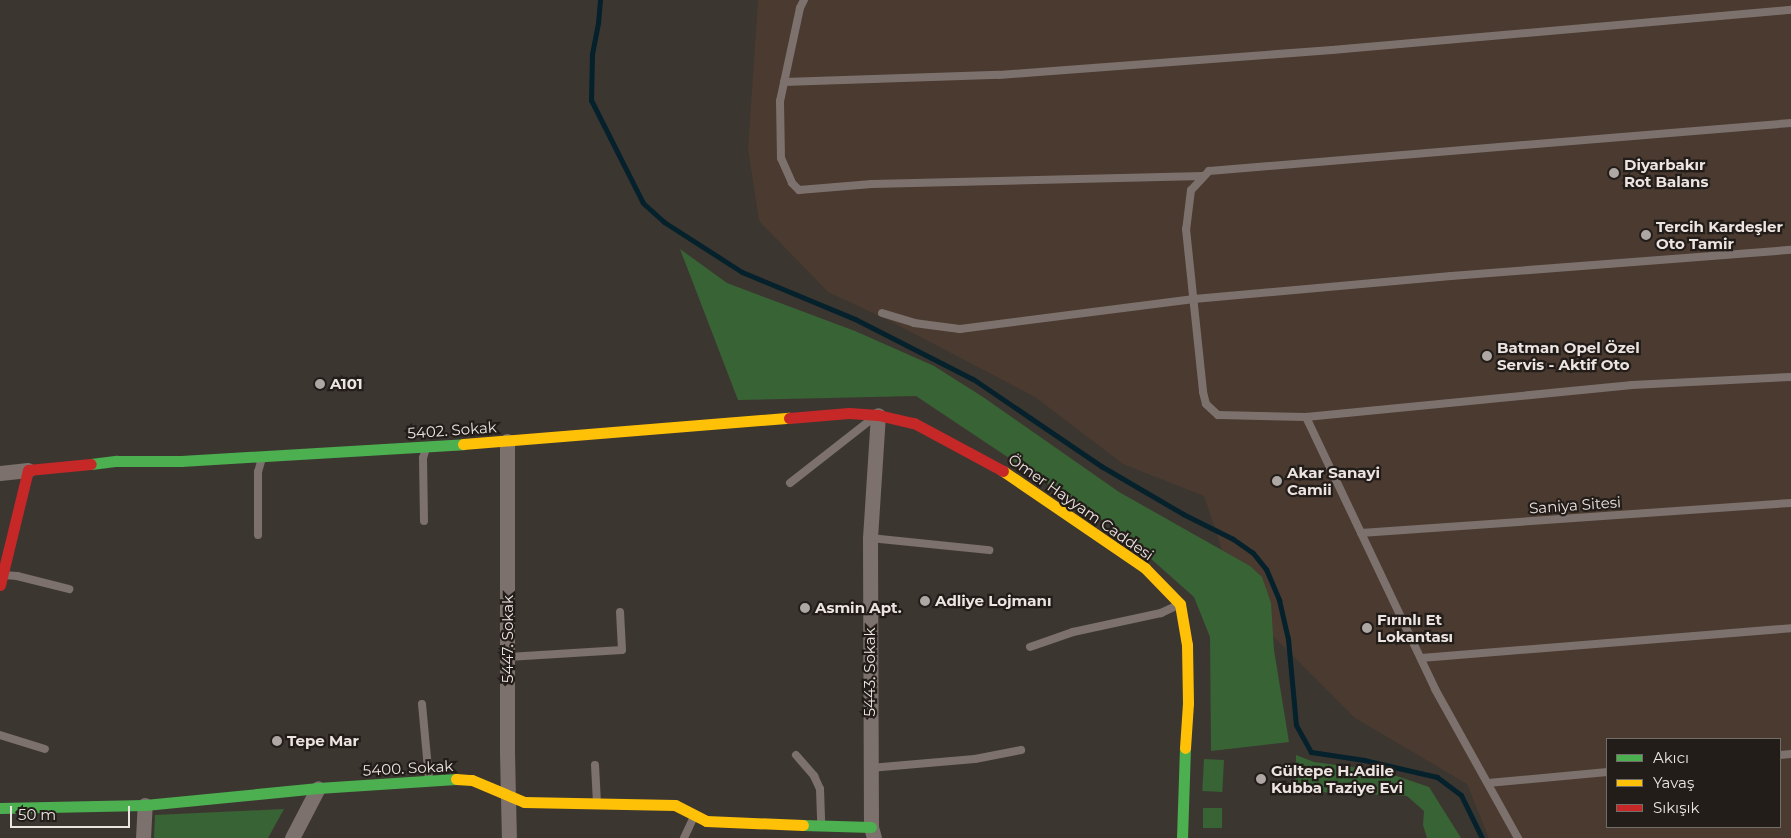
<!DOCTYPE html>
<meta charset="utf-8">
<style>
body{margin:0}
#map{position:relative;width:1791px;height:838px;overflow:hidden;background:#3c3631;font-family:Montserrat,sans-serif}
div>[style]{position:absolute}
.built>*{inset:0;background:#4a3a30}
.green>*{inset:0;background:#386335;transform-origin:0 0}
.stream>*{height:5px;margin:-2.5px;padding:0 2.5px;transform-origin:2.5px;border-radius:2.5px;background:#05212b}
.lane>*{height:8px;margin:-4px;padding:0 4px;transform-origin:4px;border-radius:4px;background:#7c716c}
.street>*{height:15px;margin:-7.5px;padding:0 7.5px;transform-origin:7.5px;border-radius:7.5px;background:#7c716c}
.fast>*{height:11px;margin:-5.5px;padding:0 5.5px;transform-origin:5.5px;border-radius:5.5px;background:#4caf50}
.slow>*{height:11px;margin:-5.5px;padding:0 5.5px;transform-origin:5.5px;border-radius:5.5px;background:#ffc107}
.jam>*{height:11px;margin:-5.5px;padding:0 5.5px;transform-origin:5.5px;border-radius:5.5px;background:#c62828}
.dots>*{width:14px;height:14px;translate:-50% -50%;box-sizing:border-box;border:2px solid #231d1a;border-radius:50%}
span{translate:-50% -50%;white-space:nowrap;text-align:center;line-height:1.15;-webkit-text-stroke:4.5px #231d1a;paint-order:stroke}
.poi-label{font-size:15px;color:#ece4e0;font-weight:700}
.left{translate:0 -50%;text-align:left}
.street-label{font-size:15px;color:#ece4e0}
.legend{position:absolute;left:1606px;top:738px;width:175px;height:90px;box-sizing:border-box;background:#231d1a;border:1px solid #736d69;margin:0;padding:6px 9px;list-style:none;font-size:15px;color:#ece4e0}
.legend li{display:flex;align-items:center;gap:10px;height:25px}
.legend b{width:25px;border:1px solid #736d69}
.scale{position:absolute;left:10px;top:806px;width:120px;height:22px;box-sizing:border-box;border:2px solid #ece4e0;border-top:0;padding-left:6px;font-size:15px;line-height:18px;white-space:nowrap;color:#ece4e0;-webkit-text-stroke:4px #231d1a;paint-order:stroke}
</style>
<div id="map">
<div class="built">
<div style="clip-path:polygon(evenodd,758px 0,1791px 0,1791px 838px,1489px 838px,1467px 784px,1355px 718px,1240px 603px,1204px 496px,1123px 464px,1035px 397px,888px 320px,828px 292px,759px 221px,748px 149px,758px 0,1607px 739px,1780px 739px,1780px 827px,1607px 827px,1607px 739px)"></div>
</div>
<div class="green">
<div style="clip-path:polygon(680px 249px,727px 283px,855px 331px,934px 366px,983px 397px,1119px 492px,1250px 566px,1262px 577px,1271px 603px,1274px 650px,1289px 742px,1211px 751px,1210px 637px,1194px 597px,1123px 534px,916px 396px,738px 400px)"></div>
<div style="clip-path:polygon(1296px 755px,1314px 762px,1382px 771px,1429px 787px,1461px 838px,1427px 838px,1423px 825px,1424px 811px,1407px 796px,1295px 791px)"></div>
<div style="left:1204px;top:759px;width:20px;height:32px;rotate:3deg"></div>
<div style="left:1203px;top:808px;width:19px;height:20px"></div>
<div style="clip-path:polygon(284px 809px,268px 838px,154px 838px,155px 815px)"></div>
</div>
<div class="stream">
<div style="left:600px;top:0;width:23px;rotate:95deg"></div>
<div style="left:598px;top:23px;width:32px;rotate:101deg"></div>
<div style="left:592px;top:54px;width:46px;rotate:91.2deg"></div>
<div style="left:591px;top:100px;width:115px;rotate:63.2deg"></div>
<div style="left:643px;top:203px;width:28px;rotate:42deg"></div>
<div style="left:664px;top:222px;width:93px;rotate:32.7deg"></div>
<div style="left:742px;top:272px;width:122px;rotate:22.6deg"></div>
<div style="left:855px;top:319px;width:132px;rotate:27deg"></div>
<div style="left:973px;top:379px;width:155px;rotate:34.2deg"></div>
<div style="left:1101px;top:466px;width:95px;rotate:30.3deg"></div>
<div style="left:1183px;top:514px;width:56px;rotate:26.6deg"></div>
<div style="left:1233px;top:539px;width:24px;rotate:35deg"></div>
<div style="left:1253px;top:553px;width:21px;rotate:51deg"></div>
<div style="left:1266px;top:569px;width:34px;rotate:67deg"></div>
<div style="left:1279px;top:600px;width:40px;rotate:77deg"></div>
<div style="left:1288px;top:639px;width:86px;rotate:84.7deg"></div>
<div style="left:1296px;top:725px;width:31px;rotate:61deg"></div>
<div style="left:1311px;top:752px;width:54px;rotate:8.6deg"></div>
<div style="left:1364px;top:760px;width:75px;rotate:13.1deg"></div>
<div style="left:1437px;top:777px;width:30px;rotate:37deg"></div>
<div style="left:1461px;top:795px;width:48px;rotate:64deg"></div>
</div>
<div class="lane">
<div style="left:804px;top:0;width:9px;rotate:117deg"></div>
<div style="left:800px;top:8px;width:95px;rotate:102.1deg"></div>
<div style="left:780px;top:101px;width:57px;rotate:89deg"></div>
<div style="left:781px;top:158px;width:27px;rotate:66deg"></div>
<div style="left:792px;top:183px;width:10px;rotate:45deg"></div>
<div style="left:799px;top:190px;width:73px;rotate:-4.7deg"></div>
<div style="left:872px;top:184px;width:331px;rotate:-1.4deg"></div>
<div style="left:784px;top:82px;width:215px;rotate:-1.9deg"></div>
<div style="left:999px;top:75px;width:334px;rotate:-4.3deg"></div>
<div style="left:1332px;top:50px;width:461px;rotate:-5deg"></div>
<div style="left:1791px;top:123px;width:584px;rotate:175.29deg"></div>
<div style="left:1209px;top:171px;width:26px;rotate:133deg"></div>
<div style="left:1191px;top:190px;width:39px;rotate:97deg"></div>
<div style="left:1186px;top:229px;width:164px;rotate:84deg"></div>
<div style="left:1203px;top:392px;width:12px;rotate:76deg"></div>
<div style="left:1206px;top:404px;width:16px;rotate:43deg"></div>
<div style="left:1218px;top:415px;width:88px;rotate:1.3deg"></div>
<div style="left:1306px;top:417px;width:328px;rotate:-5.6deg"></div>
<div style="left:1632px;top:385px;width:159px;rotate:-2.9deg"></div>
<div style="left:882px;top:313px;width:34px;rotate:17deg"></div>
<div style="left:914px;top:323px;width:46px;rotate:7.4deg"></div>
<div style="left:960px;top:329px;width:236px;rotate:-7.3deg"></div>
<div style="left:1194px;top:299px;width:258px;rotate:-5.1deg"></div>
<div style="left:1451px;top:276px;width:341px;rotate:-4.4deg"></div>
<div style="left:1306px;top:417px;width:301px;rotate:64.6deg"></div>
<div style="left:1435px;top:689px;width:171px;rotate:60.9deg"></div>
<div style="left:790px;top:483px;width:104px;rotate:-38deg"></div>
<div style="left:424px;top:521px;width:63px;rotate:-90.9deg"></div>
<div style="left:423px;top:458px;width:10px;rotate:-73deg"></div>
<div style="left:1361px;top:533px;width:431px;rotate:-4deg"></div>
<div style="left:258px;top:535px;width:63px;rotate:-90deg"></div>
<div style="left:258px;top:472px;width:15px;rotate:-74deg"></div>
<div style="left:870px;top:538px;width:120px;rotate:5.8deg"></div>
<div style="left:4px;top:575px;width:13px;rotate:4deg"></div>
<div style="left:17px;top:576px;width:54px;rotate:14deg"></div>
<div style="left:1030px;top:647px;width:46px;rotate:-19.2deg"></div>
<div style="left:1073px;top:632px;width:90px;rotate:-12.2deg"></div>
<div style="left:1161px;top:613px;width:19px;rotate:-25deg"></div>
<div style="left:508px;top:657px;width:114px;rotate:-3.5deg"></div>
<div style="left:622px;top:650px;width:38px;rotate:-93deg"></div>
<div style="left:1421px;top:658px;width:371px;rotate:-4.6deg"></div>
<div style="left:422px;top:704px;width:75px;rotate:84.7deg"></div>
<div style="left:0;top:735px;width:47px;rotate:17.3deg"></div>
<div style="left:796px;top:755px;width:28px;rotate:49deg"></div>
<div style="left:814px;top:776px;width:14px;rotate:65deg"></div>
<div style="left:820px;top:789px;width:34px;rotate:88deg"></div>
<div style="left:1780px;top:755px;width:11px;rotate:-5deg"></div>
<div style="left:595px;top:765px;width:37px;rotate:87deg"></div>
<div style="left:870px;top:768px;width:105px;rotate:-4.9deg"></div>
<div style="left:975px;top:759px;width:47px;rotate:-11.1deg"></div>
<div style="left:1488px;top:783px;width:120px;rotate:-5.3deg"></div>
<div style="left:684px;top:838px;width:23px;rotate:-65deg"></div>
</div>
<div class="street">
<div style="left:507px;top:441px;width:312px;rotate:90deg"></div>
<div style="left:507px;top:753px;width:85px;rotate:88.7deg"></div>
<div style="left:0;top:473px;width:28px;rotate:-6deg"></div>
<div style="left:143px;top:838px;width:33px;rotate:-87deg"></div>
<div style="left:292px;top:838px;width:56px;rotate:-62.5deg"></div>
<div style="left:874px;top:838px;width:11px;rotate:-105deg"></div>
<div style="left:871px;top:827px;width:289px;rotate:-90.2deg"></div>
<div style="left:870px;top:538px;width:123px;rotate:-86.3deg"></div>
</div>
<div class="fast">
<div style="left:91px;top:464px;width:26px;rotate:-7deg"></div>
<div style="left:117px;top:461px;width:64px"></div>
<div style="left:181px;top:461px;width:283px;rotate:-3.4deg"></div>
<div style="left:0;top:808px;width:145px;rotate:-1.2deg"></div>
<div style="left:145px;top:805px;width:174px;rotate:-5.6deg"></div>
<div style="left:318px;top:788px;width:138px;rotate:-3.7deg"></div>
<div style="left:803px;top:825px;width:68px;rotate:1.7deg"></div>
<div style="left:1182px;top:838px;width:90px;rotate:-88.1deg"></div>
</div>
<div class="slow">
<div style="left:463px;top:444px;width:327px;rotate:-4.6deg"></div>
<div style="left:1003px;top:471px;width:172px;rotate:34.3deg"></div>
<div style="left:1145px;top:568px;width:50px;rotate:45.8deg"></div>
<div style="left:1180px;top:604px;width:42px;rotate:80.3deg"></div>
<div style="left:1187px;top:645px;width:58px;rotate:89deg"></div>
<div style="left:1188px;top:703px;width:45px;rotate:93.8deg"></div>
<div style="left:456px;top:779px;width:16px;rotate:4deg"></div>
<div style="left:472px;top:780px;width:56px;rotate:22.9deg"></div>
<div style="left:524px;top:802px;width:151px;rotate:1.1deg"></div>
<div style="left:675px;top:805px;width:35px;rotate:27deg"></div>
<div style="left:706px;top:821px;width:97px;rotate:2.4deg"></div>
</div>
<div class="jam">
<div style="left:789px;top:418px;width:60px;rotate:-4.8deg"></div>
<div style="left:849px;top:413px;width:29px;rotate:4deg"></div>
<div style="left:878px;top:415px;width:37px;rotate:13deg"></div>
<div style="left:914px;top:423px;width:101px;rotate:28.3deg"></div>
<div style="left:0;top:585px;width:118px;rotate:-76.3deg"></div>
<div style="left:28px;top:470px;width:63px;rotate:-5.4deg"></div>
</div>
<div class="dots">
<div style="left:1614px;top:173px;background:#aea7a3"></div>
<div style="left:1646px;top:235px;background:#aea7a3"></div>
<div style="left:1487px;top:356px;background:#aea7a3"></div>
<div style="left:320px;top:384px;background:#aea7a3"></div>
<div style="left:1277px;top:481px;background:#aea7a3"></div>
<div style="left:925px;top:601px;background:#aea7a3"></div>
<div style="left:805px;top:608px;background:#aea7a3"></div>
<div style="left:1367px;top:628px;background:#aea7a3"></div>
<div style="left:277px;top:741px;background:#aea7a3"></div>
<div style="left:1261px;top:779px;background:#aea7a3"></div>
</div>
<div class="poi-label">
<span class="left" style="left:1624px;top:173px">Diyarbakır<br>Rot Balans</span>
<span class="left" style="left:1656px;top:235px">Tercih Kardeşler<br>Oto Tamir</span>
<span class="left" style="left:1497px;top:356px">Batman Opel Özel<br>Servis - Aktif Oto</span>
<span class="left" style="left:330px;top:384px">A101</span>
<span class="left" style="left:1287px;top:481px">Akar Sanayi<br>Camii</span>
<span class="left" style="left:935px;top:601px">Adliye Lojmanı</span>
<span class="left" style="left:815px;top:608px">Asmin Apt.</span>
<span class="left" style="left:1377px;top:628px">Fırınlı Et<br>Lokantası</span>
<span class="left" style="left:287px;top:741px">Tepe Mar</span>
<span class="left" style="left:1271px;top:779px">Gültepe H.Adile<br>Kubba Taziye Evi</span>
</div>
<div class="street-label">
<span style="left:452px;top:430px;rotate:-4deg">5402. Sokak</span>
<span style="left:1575px;top:505px;rotate:-4deg">Saniya Sitesi</span>
<span style="left:1081px;top:507px;rotate:35deg">Ömer Hayyam Caddesi</span>
<span style="left:508px;top:639px;rotate:-90deg">5447. Sokak</span>
<span style="left:870px;top:672px;rotate:-90deg">5443. Sokak</span>
<span style="left:408px;top:768px;rotate:-3deg">5400. Sokak</span>
</div>
<ul class="legend">
<li><b style="height:6px;background:#4caf50"></b>Akıcı</li>
<li><b style="height:6px;background:#ffc107"></b>Yavaş</li>
<li><b style="height:6px;background:#c62828"></b>Sıkışık</li>
</ul>
<div class="scale">50 m</div>
</div>
